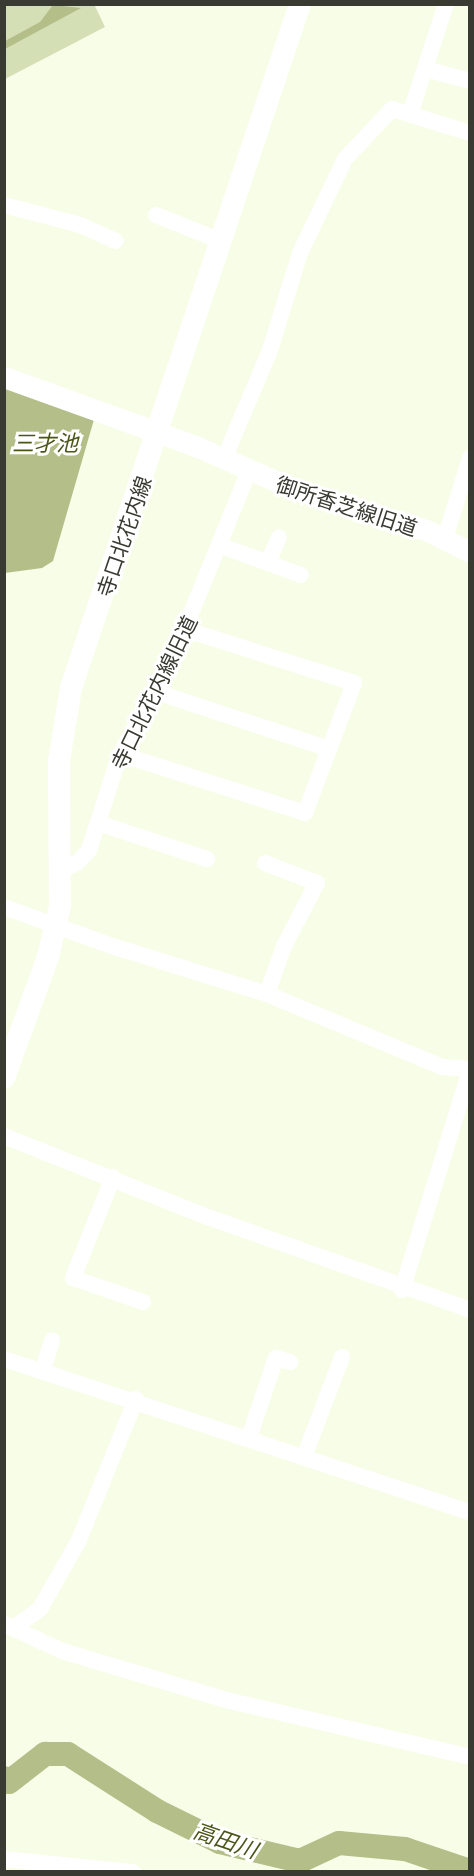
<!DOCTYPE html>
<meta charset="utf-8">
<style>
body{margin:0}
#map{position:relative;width:474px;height:1876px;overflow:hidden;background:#f8fde7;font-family:Literata,"Noto Sans JP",serif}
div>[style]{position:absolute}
.green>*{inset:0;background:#d5dfb5}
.water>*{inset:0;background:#b3be89}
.river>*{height:24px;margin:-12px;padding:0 12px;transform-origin:12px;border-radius:12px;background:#b3be89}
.minor>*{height:16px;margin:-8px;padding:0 8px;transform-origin:8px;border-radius:8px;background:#fff}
.tertiary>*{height:21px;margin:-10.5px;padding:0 10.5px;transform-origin:10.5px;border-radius:10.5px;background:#fff}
.secondary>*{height:22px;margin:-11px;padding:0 11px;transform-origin:11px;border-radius:11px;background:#fff}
span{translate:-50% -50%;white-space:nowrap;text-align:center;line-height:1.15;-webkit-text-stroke:6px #fff;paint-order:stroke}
.street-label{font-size:21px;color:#393b32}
.water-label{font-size:22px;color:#4c561b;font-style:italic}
.frame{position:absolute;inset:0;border:6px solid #393b32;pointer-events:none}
</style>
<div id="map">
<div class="green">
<div style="clip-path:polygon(94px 4px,105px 27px,5px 79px,5px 5px)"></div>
</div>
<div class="water">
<div style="clip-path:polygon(53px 5px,81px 8px,5px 49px,5px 41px,40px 22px)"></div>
<div style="clip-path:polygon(5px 384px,95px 416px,53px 561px,42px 568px,5px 573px)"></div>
</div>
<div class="river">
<div style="left:4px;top:1778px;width:6px;rotate:39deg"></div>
<div style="left:9px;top:1782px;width:46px;rotate:-37.9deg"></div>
<div style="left:45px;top:1754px;width:23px"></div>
<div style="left:68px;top:1754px;width:106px;rotate:32.6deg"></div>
<div style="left:157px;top:1811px;width:70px;rotate:26.2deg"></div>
<div style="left:220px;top:1842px;width:82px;rotate:13.4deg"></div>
<div style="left:300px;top:1861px;width:43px;rotate:-24.8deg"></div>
<div style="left:339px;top:1843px;width:66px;rotate:5.2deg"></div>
<div style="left:405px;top:1849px;width:69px;rotate:18.7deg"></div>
</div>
<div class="minor">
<div style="left:425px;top:69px;width:47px;rotate:14.9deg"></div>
<div style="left:410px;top:114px;width:116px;rotate:-71.9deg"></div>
<div style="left:4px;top:205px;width:79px;rotate:14.7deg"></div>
<div style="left:80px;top:225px;width:39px;rotate:24deg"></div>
<div style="left:156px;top:215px;width:70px;rotate:21.8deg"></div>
<div style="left:224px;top:459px;width:118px;rotate:-67.1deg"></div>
<div style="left:270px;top:350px;width:102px;rotate:-72.8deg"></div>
<div style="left:300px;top:253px;width:104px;rotate:-64.4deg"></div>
<div style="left:345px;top:159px;width:69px;rotate:-46.8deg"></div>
<div style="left:392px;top:109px;width:82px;rotate:17.1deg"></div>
<div style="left:445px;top:538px;width:84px;rotate:-72.6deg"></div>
<div style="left:219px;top:545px;width:87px;rotate:20.1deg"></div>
<div style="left:268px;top:563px;width:28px;rotate:-67deg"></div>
<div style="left:156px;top:692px;width:182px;rotate:18.2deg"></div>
<div style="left:120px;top:754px;width:194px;rotate:17.7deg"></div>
<div style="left:305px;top:813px;width:139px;rotate:-69.3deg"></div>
<div style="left:354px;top:683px;width:178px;rotate:-162.4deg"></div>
<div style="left:98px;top:823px;width:115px;rotate:18.3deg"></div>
<div style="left:265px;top:863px;width:56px;rotate:21deg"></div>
<div style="left:317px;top:883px;width:71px;rotate:117.6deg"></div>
<div style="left:284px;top:946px;width:51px;rotate:109.5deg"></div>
<div style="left:62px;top:870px;width:17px;rotate:-25deg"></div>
<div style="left:77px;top:863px;width:18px;rotate:-47deg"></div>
<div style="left:89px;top:850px;width:101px;rotate:-72.1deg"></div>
<div style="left:120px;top:754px;width:100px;rotate:-60.6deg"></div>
<div style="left:169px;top:667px;width:212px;rotate:-67.8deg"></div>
<div style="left:4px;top:907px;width:115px;rotate:19.9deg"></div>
<div style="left:112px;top:946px;width:162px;rotate:17.2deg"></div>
<div style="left:267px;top:994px;width:190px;rotate:22.6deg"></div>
<div style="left:442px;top:1067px;width:28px;rotate:4deg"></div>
<div style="left:4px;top:1136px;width:219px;rotate:21.7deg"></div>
<div style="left:208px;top:1217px;width:278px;rotate:19.5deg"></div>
<div style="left:113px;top:1177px;width:109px;rotate:111.6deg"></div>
<div style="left:73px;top:1278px;width:74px;rotate:18.9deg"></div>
<div style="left:402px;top:1290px;width:229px;rotate:-72.8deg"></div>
<div style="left:4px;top:1359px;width:490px;rotate:18.2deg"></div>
<div style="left:42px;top:1372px;width:33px;rotate:-72deg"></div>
<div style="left:249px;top:1438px;width:84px;rotate:-71.4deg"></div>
<div style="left:276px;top:1358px;width:15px;rotate:16deg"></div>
<div style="left:304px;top:1457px;width:107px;rotate:-69.2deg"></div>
<div style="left:4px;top:1624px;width:64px;rotate:25deg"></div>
<div style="left:62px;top:1651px;width:175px;rotate:16.6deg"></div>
<div style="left:230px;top:1701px;width:246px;rotate:13.1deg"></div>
<div style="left:13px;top:1628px;width:33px;rotate:-35deg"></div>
<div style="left:40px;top:1609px;width:79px;rotate:-60.5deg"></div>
<div style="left:79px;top:1540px;width:152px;rotate:-68deg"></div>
<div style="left:4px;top:1859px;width:130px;rotate:5.8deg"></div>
</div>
<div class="tertiary">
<div style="left:4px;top:377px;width:206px;rotate:19.8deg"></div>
<div style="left:198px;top:447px;width:107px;rotate:23.7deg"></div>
<div style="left:296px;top:490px;width:136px;rotate:17.1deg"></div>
<div style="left:426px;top:530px;width:49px;rotate:26.6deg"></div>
</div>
<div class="secondary">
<div style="left:4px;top:1078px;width:129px;rotate:-70deg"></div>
<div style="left:48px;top:957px;width:52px;rotate:-76.8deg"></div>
<div style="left:60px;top:906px;width:145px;rotate:-90.4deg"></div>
<div style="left:59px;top:761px;width:74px;rotate:-80.7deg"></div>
<div style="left:71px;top:688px;width:721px;rotate:-71.49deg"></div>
</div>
<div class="street-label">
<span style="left:347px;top:505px;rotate:18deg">御所香芝線旧道</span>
<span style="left:123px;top:536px;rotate:-71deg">寺口北花内線</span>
<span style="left:153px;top:692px;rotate:-64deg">寺口北花内線旧道</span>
</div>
<div class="water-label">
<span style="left:45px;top:442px">三才池</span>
<span style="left:226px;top:1839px;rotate:19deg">高田川</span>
</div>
<div class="frame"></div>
</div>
